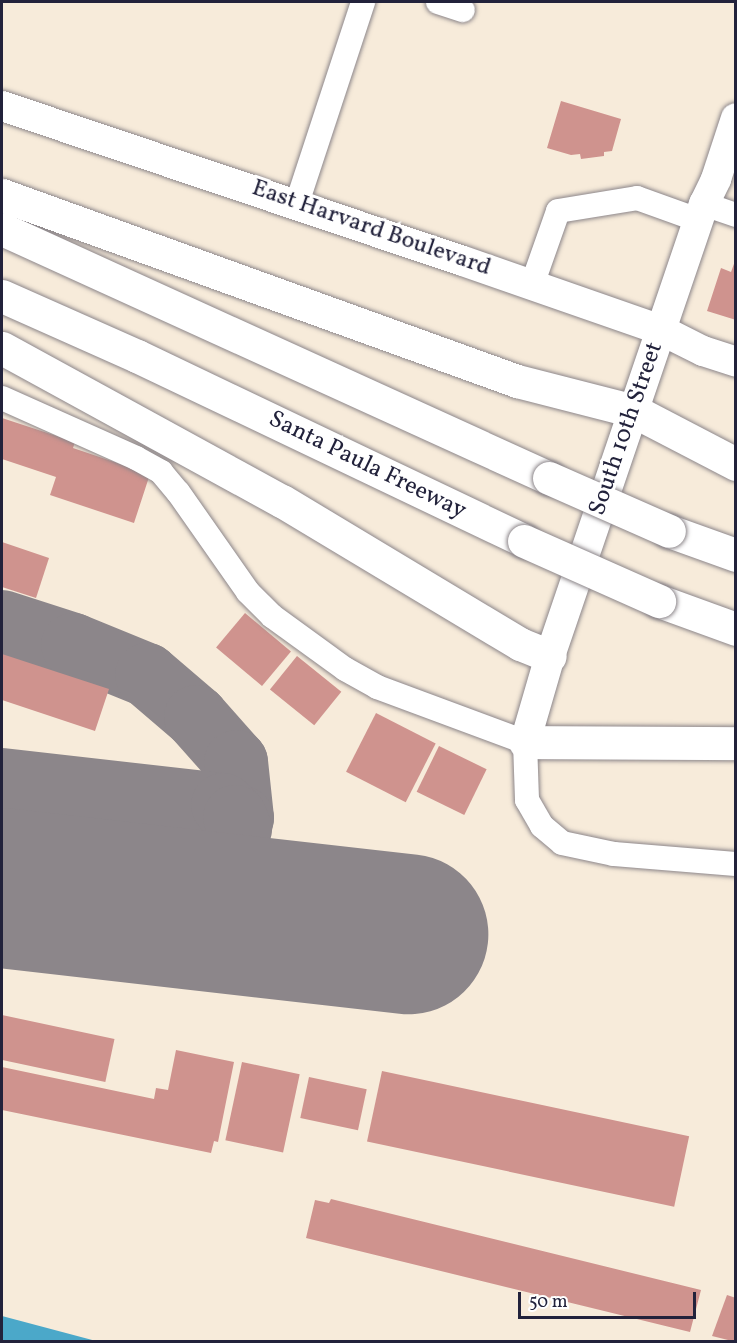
<!DOCTYPE html>
<style>
body{margin:0}
#map{position:relative;width:737px;height:1343px;overflow:hidden;background:#f7ebda;font-family:Vollkorn,serif}
div>[style]{position:absolute}
.water>*{inset:0;background:#4ba8c9}
.taxiway>*{height:64px;margin:-32px;padding:0 32px;transform-origin:32px;border-radius:32px;background:#8c868a}
.runway>*{height:160px;margin:-80px;padding:0 80px;transform-origin:80px;border-radius:80px;background:#8c868a}
.building>*{inset:0;background:#cf938e;transform-origin:0 0}
.roads{filter:drop-shadow(0 0 2px #8c868a) drop-shadow(0 0 2px #8c868a)}
.minor>*{height:24px;margin:-12px;padding:0 12px;transform-origin:12px;border-radius:12px;background:#fff}
.major>*{height:30px;margin:-15px;padding:0 15px;transform-origin:15px;border-radius:15px;background:#fff}
.highway>*{height:33px;margin:-16.5px;padding:0 16.5px;transform-origin:16.5px;border-radius:16.5px;background:#fff}
.bridges{filter:drop-shadow(0 0 2px #8c868a) drop-shadow(0 0 2px #8c868a)}
.highway-bridge>*{height:33px;margin:-16.5px;padding:0 16.5px;transform-origin:16.5px;border-radius:16.5px;background:#fff}
span{translate:-50% -50%;white-space:nowrap;text-align:center;line-height:1.15;-webkit-text-stroke:6px #fff;paint-order:stroke}
.street-label{font-size:24px;color:#22223b}
.frame{position:absolute;inset:0;border:3px solid #22223b;pointer-events:none}
.scale{position:absolute;left:518px;top:1292px;width:178px;height:27px;box-sizing:border-box;border:3px solid #22223b;border-top:0;padding-left:8px;font-size:18px;line-height:21px;white-space:nowrap;color:#22223b;-webkit-text-stroke:4px #fff;paint-order:stroke}
</style>
<div id="map">
<div class="water">
<div style="clip-path:polygon(2px 1316px,96px 1341px,2px 1341px)"></div>
</div>
<div class="taxiway">
<div style="left:2px;top:622px;width:75px;rotate:17.9deg"></div>
<div style="left:73px;top:645px;width:80px;rotate:22.1deg"></div>
<div style="left:147px;top:675px;width:65px;rotate:40.6deg"></div>
<div style="left:196px;top:717px;width:60px;rotate:48.4deg"></div>
<div style="left:236px;top:762px;width:56px;rotate:83.9deg"></div>
<div style="left:242px;top:818px;width:57px;rotate:103.3deg"></div>
<div style="left:229px;top:873px;width:41px;rotate:109.7deg"></div>
<div style="left:2px;top:780px;width:222px;rotate:6.5deg"></div>
<div style="left:223px;top:805px;width:17px;rotate:45deg"></div>
<div style="left:235px;top:817px;width:13px;rotate:67deg"></div>
</div>
<div class="runway">
<div style="left:2px;top:888px;width:409px;rotate:6.5deg"></div>
</div>
<div class="building">
<div style="clip-path:polygon(561px 101px,621px 119px,612px 151px,604px 152px,604px 156px,581px 159px,580px 154px,571px 155px,547px 148px)"></div>
<div style="clip-path:polygon(735px 261px,736px 261px,736px 320px,707px 311px,721px 268px,731px 272px)"></div>
<div style="clip-path:polygon(2px 418px,75px 442px,73px 448px,150px 474px,134px 523px,50px 495px,56px 477px,2px 459px)"></div>
<div style="clip-path:polygon(2px 542px,49px 558px,36px 598px,2px 587px)"></div>
<div style="left:245px;top:613px;width:60px;height:45px;rotate:40deg"></div>
<div style="clip-path:polygon(2px 654px,109px 689px,95px 731px,2px 700px)"></div>
<div style="left:297px;top:656px;width:57px;height:43px;rotate:39deg"></div>
<div style="left:376px;top:713px;width:67px;height:66px;rotate:27deg"></div>
<div style="left:439px;top:746px;width:53px;height:51px;rotate:26deg"></div>
<div style="left:2px;top:1015px;width:115px;height:44px;rotate:12deg"></div>
<div style="clip-path:polygon(176px 1050px,234px 1062px,218px 1142px,214px 1141px,211px 1153px,2px 1110px,2px 1067px,154px 1099px,156px 1088px,168px 1090px)"></div>
<div style="left:242px;top:1062px;width:59px;height:80px;rotate:12deg"></div>
<div style="left:382px;top:1071px;width:314px;height:72px;rotate:12deg"></div>
<div style="left:309px;top:1077px;width:59px;height:42px;rotate:12deg"></div>
<div style="clip-path:polygon(331px 1199px,701px 1290px,690px 1332px,306px 1238px,315px 1200px,329px 1203px)"></div>
<div style="clip-path:polygon(727px 1295px,736px 1298px,736px 1342px,712px 1336px)"></div>
</div>
<div class="roads">
<div class="minor">
<div style="left:438px;top:2px;width:26px;rotate:18deg"></div>
<div style="left:297px;top:203px;width:212px;rotate:-71.8deg"></div>
<div style="left:704px;top:204px;width:34px;rotate:19deg"></div>
<div style="left:532px;top:285px;width:78px;rotate:-70.6deg"></div>
<div style="left:558px;top:211px;width:80px;rotate:-9.3deg"></div>
<div style="left:637px;top:198px;width:65px;rotate:19.8deg"></div>
<div style="left:2px;top:398px;width:147px;rotate:24.1deg"></div>
<div style="left:136px;top:458px;width:29px;rotate:29deg"></div>
<div style="left:161px;top:472px;width:26px;rotate:50deg"></div>
<div style="left:178px;top:492px;width:122px;rotate:55deg"></div>
<div style="left:248px;top:592px;width:34px;rotate:45deg"></div>
<div style="left:272px;top:616px;width:90px;rotate:36deg"></div>
<div style="left:345px;top:669px;width:37px;rotate:29deg"></div>
<div style="left:377px;top:687px;width:158px;rotate:20.4deg"></div>
<div style="left:525px;top:742px;width:58px;rotate:88deg"></div>
<div style="left:527px;top:800px;width:30px;rotate:60deg"></div>
<div style="left:542px;top:826px;width:26px;rotate:40deg"></div>
<div style="left:562px;top:843px;width:53px;rotate:11.9deg"></div>
<div style="left:614px;top:854px;width:122px;rotate:4.7deg"></div>
</div>
<div class="major">
<div style="left:2px;top:106px;width:486px;rotate:18.6deg"></div>
<div style="left:463px;top:261px;width:210px;rotate:19.2deg"></div>
<div style="left:661px;top:330px;width:47px;rotate:26.6deg"></div>
<div style="left:703px;top:351px;width:35px;rotate:18deg"></div>
<div style="left:525px;top:742px;width:90px;rotate:-73.8deg"></div>
<div style="left:550px;top:656px;width:478px;rotate:-71.2deg"></div>
<div style="left:704px;top:204px;width:28px;rotate:-64deg"></div>
<div style="left:716px;top:179px;width:64px;rotate:-71.8deg"></div>
</div>
<div class="highway">
<div style="left:2px;top:195px;width:548px;rotate:19.86deg"></div>
<div style="left:517px;top:381px;width:121px;rotate:14.4deg"></div>
<div style="left:634px;top:411px;width:115px;rotate:27.5deg"></div>
<div style="left:2px;top:229px;width:601px;rotate:24.48deg"></div>
<div style="left:2px;top:296px;width:148px;rotate:24deg"></div>
<div style="left:137px;top:356px;width:429px;rotate:25.5deg"></div>
<div style="left:2px;top:348px;width:319px;rotate:28.7deg"></div>
<div style="left:282px;top:501px;width:278px;rotate:31deg"></div>
<div style="left:520px;top:644px;width:32px;rotate:22deg"></div>
<div style="left:669px;top:531px;width:71px;rotate:19.7deg"></div>
<div style="left:659px;top:601px;width:82px;rotate:20deg"></div>
<div style="left:525px;top:742px;width:211px;rotate:0.3deg"></div>
</div>
</div>
<div class="bridges">
<div class="highway-bridge">
<div style="left:549px;top:478px;width:131px;rotate:23.8deg"></div>
<div style="left:524px;top:541px;width:148px;rotate:24deg"></div>
</div>
</div>
<div class="street-label">
<span style="left:371px;top:229px;rotate:19deg">East Harvard Boulevard</span>
<span style="left:627px;top:429px;rotate:-71deg">South 10th Street</span>
<span style="left:367px;top:466px;rotate:26deg">Santa Paula Freeway</span>
</div>
<div class="frame"></div>
<div class="scale">50 m</div>
</div>
